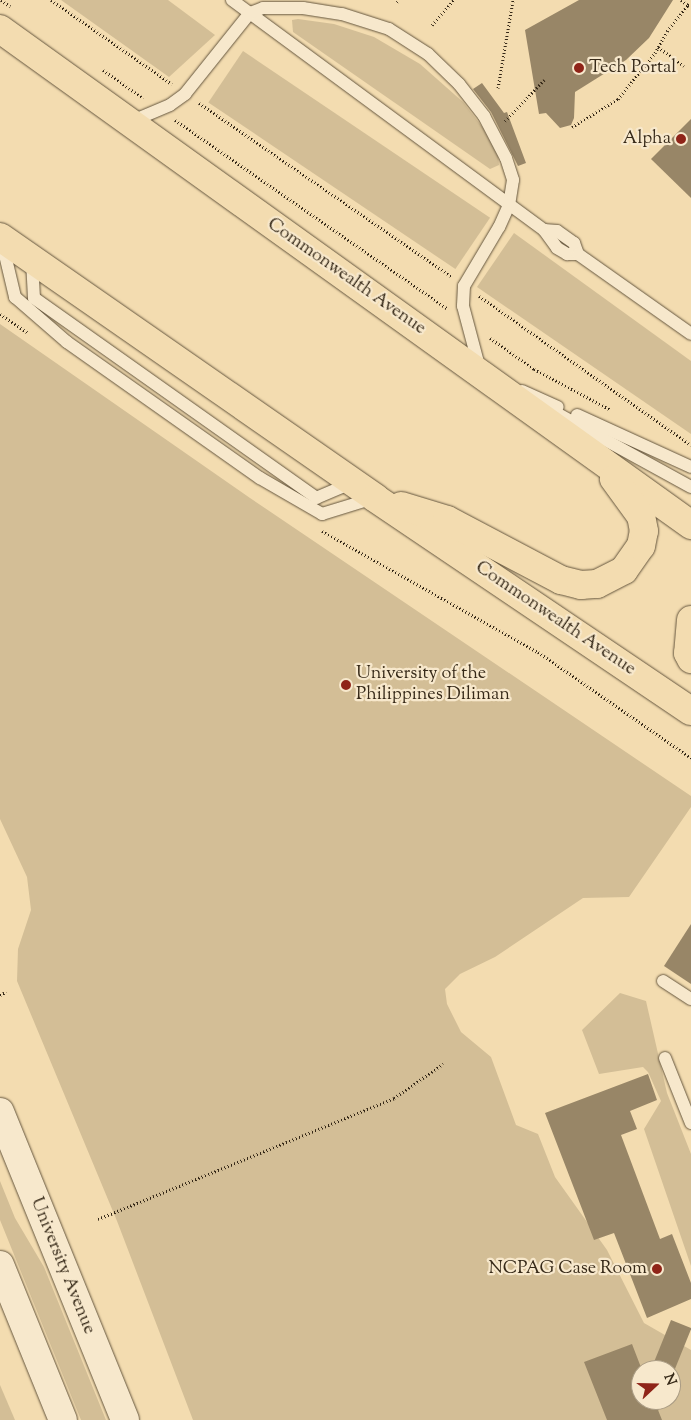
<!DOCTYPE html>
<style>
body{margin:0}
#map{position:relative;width:691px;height:1420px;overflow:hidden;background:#f3dcb0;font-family:"Sorts Mill Goudy",serif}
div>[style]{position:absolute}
.green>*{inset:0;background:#d3be96;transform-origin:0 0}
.building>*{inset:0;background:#988667;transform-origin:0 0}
.path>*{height:3px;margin-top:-1.5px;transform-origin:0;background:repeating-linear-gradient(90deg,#362918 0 1px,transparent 0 3.5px)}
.roads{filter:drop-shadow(0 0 1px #65563e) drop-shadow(0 0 1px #65563e)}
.lane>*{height:12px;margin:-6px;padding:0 6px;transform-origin:6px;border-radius:6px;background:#f7e8cc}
.secondary>*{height:28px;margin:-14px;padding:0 14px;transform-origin:14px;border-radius:14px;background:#f7e8cc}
.primary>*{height:28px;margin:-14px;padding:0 14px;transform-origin:14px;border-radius:14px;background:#f3dcb0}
.dots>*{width:14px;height:14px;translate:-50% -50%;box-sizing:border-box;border:2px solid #f7e8cc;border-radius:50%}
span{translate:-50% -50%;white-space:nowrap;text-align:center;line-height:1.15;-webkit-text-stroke:4.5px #f7e8cc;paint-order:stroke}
.poi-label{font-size:18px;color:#362918}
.left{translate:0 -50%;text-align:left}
.right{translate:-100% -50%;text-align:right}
.street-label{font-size:18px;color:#362918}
.north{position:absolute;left:631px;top:1360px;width:50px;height:50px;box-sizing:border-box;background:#f7e8cc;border:1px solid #aa9c84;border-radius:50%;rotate:69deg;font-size:14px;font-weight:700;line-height:20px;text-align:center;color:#362918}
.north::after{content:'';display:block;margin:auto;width:18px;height:22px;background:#8f2418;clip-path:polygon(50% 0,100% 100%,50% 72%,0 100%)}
</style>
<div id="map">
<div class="green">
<div style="clip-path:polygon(61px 0,168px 0,215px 35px,169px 77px)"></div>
<div style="clip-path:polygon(298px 19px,334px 24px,374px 37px,420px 64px,463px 102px,483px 128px,498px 156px,499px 165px,490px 169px,293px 32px,292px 20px)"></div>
<div style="left:243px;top:51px;width:298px;height:62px;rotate:34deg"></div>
<div style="clip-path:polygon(514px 233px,691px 361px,691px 434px,477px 287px)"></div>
<div style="clip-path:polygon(evenodd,0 324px,250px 498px,691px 796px,691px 807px,629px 897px,583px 898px,495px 957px,460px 974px,445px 989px,447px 1004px,461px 1032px,491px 1057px,516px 1125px,538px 1134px,555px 1177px,607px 1250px,644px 1323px,691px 1350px,691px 1420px,193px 1420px,117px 1221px,17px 981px,18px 949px,31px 910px,27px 877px,0 819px,0 324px,641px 1370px,671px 1370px,671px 1400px,641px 1400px,641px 1370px)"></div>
<div style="clip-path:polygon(620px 993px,646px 1001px,667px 1093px,691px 1154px,691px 1266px,644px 1129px,661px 1101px,648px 1072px,643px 1067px,599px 1074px,582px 1030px)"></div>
<div style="clip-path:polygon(0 1181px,15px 1218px,44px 1267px,106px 1420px,81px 1420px,0 1220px)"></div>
<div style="clip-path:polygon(0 1385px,15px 1420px,0 1420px)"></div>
</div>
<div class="building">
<div style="clip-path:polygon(579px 0,673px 0,649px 38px,626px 60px,575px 92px,574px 118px,571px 125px,560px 128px,546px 113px,539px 114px,525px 30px)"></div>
<div style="clip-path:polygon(482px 83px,504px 113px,507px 112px,526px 163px,518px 166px,491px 112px,473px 89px)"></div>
<div style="clip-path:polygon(691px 119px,691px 198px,651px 159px)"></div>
<div style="clip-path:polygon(691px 924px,691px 984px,664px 966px)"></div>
<div style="clip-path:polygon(648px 1074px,657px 1100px,630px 1111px,637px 1129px,621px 1135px,660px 1239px,672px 1234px,691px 1283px,691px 1299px,647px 1318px,614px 1233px,594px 1240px,545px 1113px)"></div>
<div style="left:671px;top:1320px;width:22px;height:100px;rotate:22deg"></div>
<div style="clip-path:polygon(632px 1344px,642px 1370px,641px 1400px,654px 1400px,662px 1420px,607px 1420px,584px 1362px)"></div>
</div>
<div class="path">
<div style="left:1px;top:0;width:11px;rotate:34deg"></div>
<div style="left:51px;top:0;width:147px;rotate:34.8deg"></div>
<div style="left:681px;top:0;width:9px;rotate:36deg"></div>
<div style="left:397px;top:2px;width:3px;rotate:-45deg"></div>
<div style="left:432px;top:25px;width:33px;rotate:-49deg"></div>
<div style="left:658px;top:47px;width:32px;rotate:36deg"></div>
<div style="left:103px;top:70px;width:49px;rotate:35deg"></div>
<div style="left:498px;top:88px;width:89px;rotate:-80.3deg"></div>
<div style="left:199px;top:103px;width:307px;rotate:34.5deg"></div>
<div style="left:175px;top:120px;width:332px;rotate:34.7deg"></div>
<div style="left:505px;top:121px;width:57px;rotate:-46.4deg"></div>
<div style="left:572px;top:127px;width:54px;rotate:-31.3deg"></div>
<div style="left:618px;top:99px;width:59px;rotate:-51.2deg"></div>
<div style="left:655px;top:53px;width:25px;rotate:-61deg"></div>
<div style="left:667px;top:31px;width:33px;rotate:-51deg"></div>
<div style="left:688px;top:5px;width:3px"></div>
<div style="left:479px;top:296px;width:259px;rotate:35.1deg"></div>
<div style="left:0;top:314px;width:34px;rotate:34deg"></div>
<div style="left:490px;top:338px;width:54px;rotate:35.2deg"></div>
<div style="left:534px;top:369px;width:87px;rotate:28deg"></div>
<div style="left:322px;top:531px;width:248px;rotate:29.3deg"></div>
<div style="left:538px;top:652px;width:186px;rotate:34.7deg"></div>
<div style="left:0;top:995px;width:7px;rotate:-27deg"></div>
<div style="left:98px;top:1219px;width:320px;rotate:-22.2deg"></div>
<div style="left:394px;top:1098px;width:60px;rotate:-34.8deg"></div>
</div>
<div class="roads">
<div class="lane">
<div style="left:232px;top:0;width:388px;rotate:36.4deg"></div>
<div style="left:544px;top:230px;width:22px;rotate:54deg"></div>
<div style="left:557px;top:248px;width:12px;rotate:31deg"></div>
<div style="left:567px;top:254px;width:11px"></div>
<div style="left:130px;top:122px;width:43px;rotate:-23deg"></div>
<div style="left:170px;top:105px;width:19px;rotate:-36deg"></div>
<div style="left:185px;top:94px;width:104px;rotate:-51.3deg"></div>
<div style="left:250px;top:13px;width:14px;rotate:-21deg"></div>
<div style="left:263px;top:8px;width:40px"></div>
<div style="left:303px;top:8px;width:39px;rotate:9deg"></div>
<div style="left:342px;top:14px;width:49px;rotate:17.7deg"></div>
<div style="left:389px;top:29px;width:46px;rotate:32.7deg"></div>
<div style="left:428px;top:54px;width:43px;rotate:44.1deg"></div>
<div style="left:459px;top:84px;width:41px;rotate:52deg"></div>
<div style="left:484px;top:116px;width:47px;rotate:62.4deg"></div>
<div style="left:506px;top:158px;width:23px;rotate:72deg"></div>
<div style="left:513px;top:180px;width:25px;rotate:99deg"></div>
<div style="left:509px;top:205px;width:24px;rotate:114deg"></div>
<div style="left:499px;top:227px;width:69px;rotate:120.7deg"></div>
<div style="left:464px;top:286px;width:20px;rotate:93deg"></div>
<div style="left:463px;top:306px;width:66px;rotate:75.1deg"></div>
<div style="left:544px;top:230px;width:13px;rotate:4deg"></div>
<div style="left:557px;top:231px;width:21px;rotate:35deg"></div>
<div style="left:574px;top:243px;width:12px;rotate:70deg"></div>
<div style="left:578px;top:254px;width:138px;rotate:35.3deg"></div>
<div style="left:2px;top:242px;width:57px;rotate:76.7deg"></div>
<div style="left:15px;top:297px;width:69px;rotate:40.9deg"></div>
<div style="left:67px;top:342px;width:236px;rotate:35.2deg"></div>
<div style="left:260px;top:478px;width:72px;rotate:30.1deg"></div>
<div style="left:322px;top:514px;width:54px;rotate:-17.1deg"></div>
<div style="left:32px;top:260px;width:38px;rotate:87deg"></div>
<div style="left:34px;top:298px;width:346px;rotate:35.3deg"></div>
<div style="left:316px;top:498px;width:39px;rotate:-23deg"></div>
<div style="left:522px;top:391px;width:39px;rotate:24deg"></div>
<div style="left:549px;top:409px;width:162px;rotate:28.8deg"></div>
<div style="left:577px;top:415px;width:125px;rotate:24.5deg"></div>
<div style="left:663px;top:981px;width:33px;rotate:33deg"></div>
<div style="left:665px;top:1058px;width:70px;rotate:68.2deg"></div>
</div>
<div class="secondary">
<div style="left:0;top:1112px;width:332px;rotate:67.9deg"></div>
<div style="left:0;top:1265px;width:167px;rotate:67.9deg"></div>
</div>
<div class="primary">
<div style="left:0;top:29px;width:851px;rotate:35.67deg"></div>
<div style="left:0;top:237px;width:457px;rotate:34.8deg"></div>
<div style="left:375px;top:498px;width:381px;rotate:34deg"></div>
<div style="left:401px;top:506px;width:48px;rotate:16.9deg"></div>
<div style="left:447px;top:520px;width:129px;rotate:27.8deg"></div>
<div style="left:561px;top:580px;width:21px;rotate:14deg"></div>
<div style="left:581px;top:585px;width:16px;rotate:-4deg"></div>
<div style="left:597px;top:584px;width:30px;rotate:-27deg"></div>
<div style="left:624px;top:570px;width:29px;rotate:-55deg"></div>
<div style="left:641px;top:546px;width:15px;rotate:-79deg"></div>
<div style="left:644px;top:531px;width:15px;rotate:-101deg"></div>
<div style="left:641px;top:516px;width:46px;rotate:-126.1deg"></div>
<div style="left:691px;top:620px;width:33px;rotate:95deg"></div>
<div style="left:688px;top:653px;width:7px;rotate:63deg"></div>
</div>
</div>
<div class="dots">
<div style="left:579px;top:68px;background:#8f2418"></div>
<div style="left:681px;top:139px;background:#8f2418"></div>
<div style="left:346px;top:685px;background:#8f2418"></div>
<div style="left:657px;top:1269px;background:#8f2418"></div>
</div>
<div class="poi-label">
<span class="left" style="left:589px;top:68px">Tech Portal</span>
<span class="right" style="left:671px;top:139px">Alpha</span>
<span class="left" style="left:356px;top:685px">University of the<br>Philippines Diliman</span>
<span class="right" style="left:647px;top:1269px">NCPAG Case Room</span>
</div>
<div class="street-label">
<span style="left:346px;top:277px;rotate:35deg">Commonwealth Avenue</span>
<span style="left:555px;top:619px;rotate:34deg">Commonwealth Avenue</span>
<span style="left:62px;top:1266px;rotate:68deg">University Avenue</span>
</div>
<div class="north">N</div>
</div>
